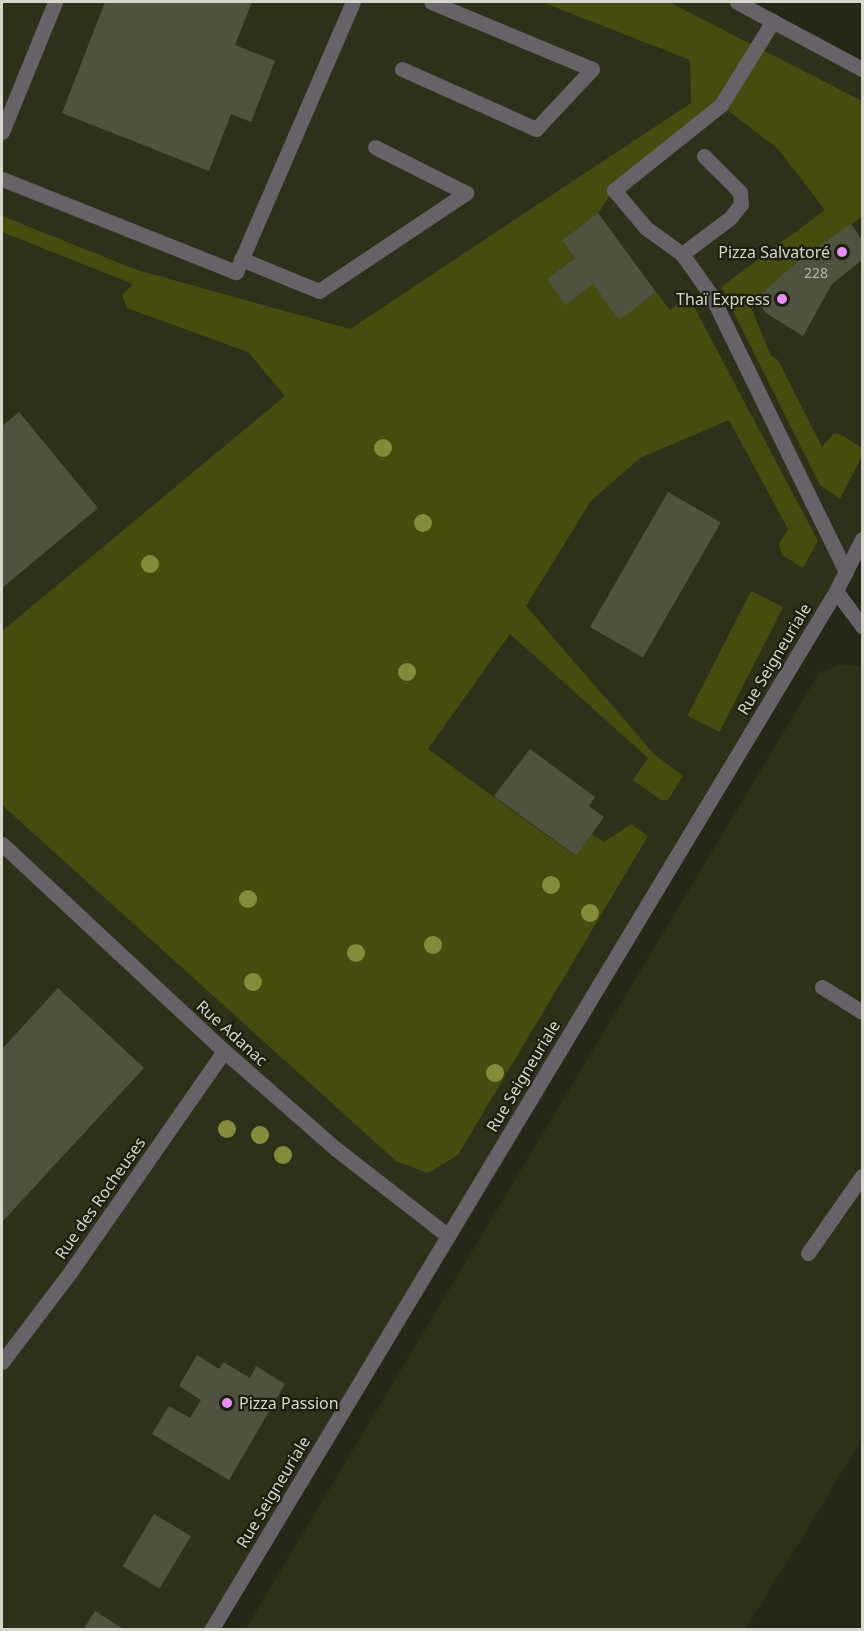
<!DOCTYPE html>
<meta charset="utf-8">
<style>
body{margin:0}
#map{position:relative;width:864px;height:1631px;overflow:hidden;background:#252717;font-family:"Noto Sans",sans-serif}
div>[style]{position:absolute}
.built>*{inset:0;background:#2e311a}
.green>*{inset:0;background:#464b0e;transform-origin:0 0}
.building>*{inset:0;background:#505240;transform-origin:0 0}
.service>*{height:15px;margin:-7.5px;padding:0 7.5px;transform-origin:7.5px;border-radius:7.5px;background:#676168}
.minor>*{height:15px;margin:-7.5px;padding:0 7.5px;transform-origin:7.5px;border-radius:7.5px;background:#676168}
.tertiary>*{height:15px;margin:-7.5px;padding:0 7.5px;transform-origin:7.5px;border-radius:7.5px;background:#676168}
.trees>*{width:18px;height:18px;margin:-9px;border-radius:50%;background:#848c3a}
.dots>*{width:16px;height:16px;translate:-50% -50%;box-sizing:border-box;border:3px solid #1c1e0e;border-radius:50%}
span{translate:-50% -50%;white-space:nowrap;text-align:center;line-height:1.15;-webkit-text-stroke:4.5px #1c1e0e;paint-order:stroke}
.number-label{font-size:14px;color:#b4b5a9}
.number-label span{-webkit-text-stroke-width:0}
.poi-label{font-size:16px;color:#d5d6cc}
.right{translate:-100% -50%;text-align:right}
.left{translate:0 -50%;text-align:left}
.street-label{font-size:16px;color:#d5d6cc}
.frame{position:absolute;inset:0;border:3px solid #d5d6cc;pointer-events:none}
</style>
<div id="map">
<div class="built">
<div style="clip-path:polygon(2px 2px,737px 2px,862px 69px,862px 539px,212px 1629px,2px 1630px)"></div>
<div style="clip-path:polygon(838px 665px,862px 666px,862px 1438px,817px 1514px,745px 1629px,245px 1630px,819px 673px)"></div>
</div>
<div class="green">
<div style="clip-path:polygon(542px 2px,669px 2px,862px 101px,862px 217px,798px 261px,750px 305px,771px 356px,778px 360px,822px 447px,834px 433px,840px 434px,862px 448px,862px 456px,840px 499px,820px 485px,721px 287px,825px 210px,778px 149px,721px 105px,614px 190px,598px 213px,562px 240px,575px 258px,547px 279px,565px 304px,593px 284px,619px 319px,656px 292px,670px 310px,685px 299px,691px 301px,818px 541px,803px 568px,782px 555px,779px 544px,788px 529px,729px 420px,640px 458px,591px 501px,526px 606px,654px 754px,683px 776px,668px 800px,661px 800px,633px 780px,648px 758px,510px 634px,428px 749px,575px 856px,592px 834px,604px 842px,631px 824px,648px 836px,458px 1155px,428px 1173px,396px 1161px,2px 805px,2px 631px,285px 396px,248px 352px,127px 308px,122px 295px,133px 284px,2px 232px,2px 216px,137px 270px,350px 329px,691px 103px,690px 60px)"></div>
<div style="left:751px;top:591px;width:36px;height:140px;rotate:27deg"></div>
</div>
<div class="building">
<div style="clip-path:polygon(105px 2px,252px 2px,235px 45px,275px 61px,251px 122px,231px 114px,209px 171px,62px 113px)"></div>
<div style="clip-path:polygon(598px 213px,656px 292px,619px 320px,593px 284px,565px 305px,547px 279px,575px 258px,562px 240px)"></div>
<div style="clip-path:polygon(851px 224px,862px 240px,862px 260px,832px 284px,803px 336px,766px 313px,756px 299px,798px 261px)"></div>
<div style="clip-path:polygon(19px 412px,98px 508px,2px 588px,2px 426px)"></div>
<div style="left:668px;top:492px;width:61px;height:156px;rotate:30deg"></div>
<div style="clip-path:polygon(530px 749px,595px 797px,589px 806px,604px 817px,576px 856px,494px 796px)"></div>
<div style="clip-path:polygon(58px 988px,144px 1068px,2px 1222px,2px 1049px)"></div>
<div style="clip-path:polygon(197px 1355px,219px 1369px,223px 1362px,250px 1378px,256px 1366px,285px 1384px,229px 1480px,152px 1434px,169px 1406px,190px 1418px,201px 1400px,179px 1386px)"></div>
<div style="left:154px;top:1514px;width:43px;height:61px;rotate:31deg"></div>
<div style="clip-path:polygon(95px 1611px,125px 1630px,83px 1630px)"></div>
</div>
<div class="service">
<div style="left:773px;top:21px;width:99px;rotate:121.8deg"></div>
<div style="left:721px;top:105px;width:137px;rotate:141.5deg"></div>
<div style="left:614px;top:190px;width:50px;rotate:49.9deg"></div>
<div style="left:646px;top:228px;width:44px;rotate:35.8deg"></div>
<div style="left:682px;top:254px;width:50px;rotate:54.7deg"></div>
<div style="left:711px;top:295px;width:308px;rotate:64deg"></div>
<div style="left:402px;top:69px;width:147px;rotate:24.1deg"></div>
<div style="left:536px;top:129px;width:82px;rotate:-47deg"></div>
<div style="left:592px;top:69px;width:174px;rotate:-157.4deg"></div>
<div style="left:2px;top:132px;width:140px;rotate:-67.8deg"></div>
<div style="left:2px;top:179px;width:252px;rotate:21.7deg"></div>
<div style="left:236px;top:272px;width:294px;rotate:-66.6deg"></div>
<div style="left:682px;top:254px;width:60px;rotate:-36.9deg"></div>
<div style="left:730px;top:218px;width:18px;rotate:-52deg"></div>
<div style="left:741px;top:204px;width:12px;rotate:-95deg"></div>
<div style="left:740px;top:192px;width:51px;rotate:-135deg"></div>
<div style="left:241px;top:259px;width:84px;rotate:22.3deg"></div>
<div style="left:319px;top:291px;width:177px;rotate:-33.7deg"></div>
<div style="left:466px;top:193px;width:102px;rotate:-153.2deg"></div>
<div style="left:822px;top:987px;width:47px;rotate:32deg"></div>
<div style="left:808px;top:1253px;width:94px;rotate:-55deg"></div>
</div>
<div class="minor">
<div style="left:836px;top:591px;width:44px;rotate:53.4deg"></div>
<div style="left:2px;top:844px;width:304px;rotate:43deg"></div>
<div style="left:224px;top:1051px;width:149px;rotate:41.2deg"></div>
<div style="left:336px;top:1149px;width:142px;rotate:37.8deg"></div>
<div style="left:2px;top:1362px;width:114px;rotate:-52.8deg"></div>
<div style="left:71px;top:1271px;width:268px;rotate:-55.2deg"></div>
</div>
<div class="tertiary">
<div style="left:737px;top:2px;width:142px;rotate:28.2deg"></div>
<div style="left:211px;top:1630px;width:1212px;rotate:-58.97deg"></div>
<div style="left:836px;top:591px;width:58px;rotate:-63.4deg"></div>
</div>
<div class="trees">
<div style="left:383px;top:448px"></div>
<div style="left:423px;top:523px"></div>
<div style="left:150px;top:564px"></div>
<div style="left:407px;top:672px"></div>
<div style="left:551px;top:885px"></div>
<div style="left:248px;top:899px"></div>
<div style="left:590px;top:913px"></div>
<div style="left:433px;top:945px"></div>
<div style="left:356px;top:953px"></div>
<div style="left:253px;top:982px"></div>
<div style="left:495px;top:1073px"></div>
<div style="left:227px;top:1129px"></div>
<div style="left:260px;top:1135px"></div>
<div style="left:283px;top:1155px"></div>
</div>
<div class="dots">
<div style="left:842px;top:252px;background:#eb8dfc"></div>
<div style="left:782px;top:299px;background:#eb8dfc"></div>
<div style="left:227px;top:1403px;background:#eb8dfc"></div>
</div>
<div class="number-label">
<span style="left:816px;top:273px">228</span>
</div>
<div class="poi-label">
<span class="right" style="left:830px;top:252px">Pizza Salvatoré</span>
<span class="right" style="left:770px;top:299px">Thaï Express</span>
<span class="left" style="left:239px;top:1403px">Pizza Passion</span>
</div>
<div class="street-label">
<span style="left:774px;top:659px;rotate:-59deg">Rue Seigneuriale</span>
<span style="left:232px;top:1033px;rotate:42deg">Rue Adanac</span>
<span style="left:523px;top:1076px;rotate:-59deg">Rue Seigneuriale</span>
<span style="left:100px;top:1198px;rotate:-55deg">Rue des Rocheuses</span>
<span style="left:273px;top:1492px;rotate:-59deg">Rue Seigneuriale</span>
</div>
<div class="frame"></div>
</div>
